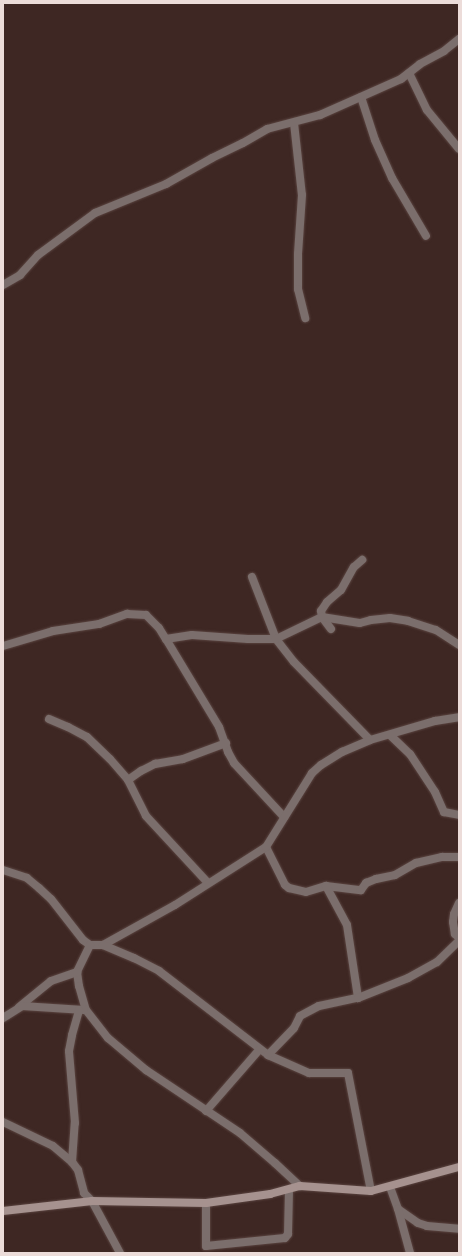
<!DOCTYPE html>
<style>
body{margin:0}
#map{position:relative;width:462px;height:1256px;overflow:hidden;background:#3e2723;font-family:"Open Sans",sans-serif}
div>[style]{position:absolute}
.roads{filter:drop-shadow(0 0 1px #5a4440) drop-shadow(0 0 1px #5a4440)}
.street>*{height:8px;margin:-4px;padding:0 4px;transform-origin:4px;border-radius:4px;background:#7b6e6c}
.secondary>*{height:8px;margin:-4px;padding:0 4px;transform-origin:4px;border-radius:4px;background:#a6928f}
span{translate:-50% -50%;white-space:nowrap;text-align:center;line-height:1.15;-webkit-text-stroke:4px #331d19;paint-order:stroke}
.frame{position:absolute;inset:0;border:4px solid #ecdcd9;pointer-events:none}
</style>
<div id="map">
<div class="roads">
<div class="street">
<div style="left:409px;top:73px;width:41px;rotate:64.1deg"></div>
<div style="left:427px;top:110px;width:50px;rotate:50.6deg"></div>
<div style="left:361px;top:97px;width:45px;rotate:72deg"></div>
<div style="left:375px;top:140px;width:42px;rotate:65.9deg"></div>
<div style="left:392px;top:178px;width:67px;rotate:59.6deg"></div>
<div style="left:294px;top:123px;width:72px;rotate:83.7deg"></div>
<div style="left:302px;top:195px;width:59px;rotate:93.9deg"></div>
<div style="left:298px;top:254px;width:35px;rotate:90deg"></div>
<div style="left:298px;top:289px;width:30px;rotate:76deg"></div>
<div style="left:3px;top:285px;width:20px;rotate:-30deg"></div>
<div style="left:20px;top:275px;width:27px;rotate:-48deg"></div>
<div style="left:38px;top:255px;width:71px;rotate:-36.4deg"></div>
<div style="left:95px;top:213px;width:77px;rotate:-22.2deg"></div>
<div style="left:166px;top:184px;width:53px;rotate:-29.5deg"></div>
<div style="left:212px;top:158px;width:34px;rotate:-26deg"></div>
<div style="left:243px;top:143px;width:28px;rotate:-30deg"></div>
<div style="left:267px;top:129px;width:55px;rotate:-14.8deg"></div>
<div style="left:320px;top:115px;width:89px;rotate:-24deg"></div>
<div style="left:401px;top:79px;width:24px;rotate:-38deg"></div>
<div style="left:420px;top:64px;width:27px;rotate:-28deg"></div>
<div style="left:444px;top:51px;width:19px;rotate:-39deg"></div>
<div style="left:252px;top:577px;width:66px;rotate:68.8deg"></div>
<div style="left:276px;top:639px;width:29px;rotate:52deg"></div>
<div style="left:294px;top:662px;width:109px;rotate:45.7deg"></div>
<div style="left:331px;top:629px;width:15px;rotate:-127deg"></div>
<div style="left:322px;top:617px;width:6px;rotate:-99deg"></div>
<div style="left:321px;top:611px;width:11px;rotate:-56deg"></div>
<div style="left:327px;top:602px;width:18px;rotate:-41deg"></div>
<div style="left:341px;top:590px;width:26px;rotate:-61deg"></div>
<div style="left:354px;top:567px;width:11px;rotate:-41deg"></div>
<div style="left:166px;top:639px;width:26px;rotate:-9deg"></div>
<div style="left:192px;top:635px;width:56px;rotate:4.1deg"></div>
<div style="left:248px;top:639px;width:28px"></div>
<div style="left:276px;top:639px;width:51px;rotate:-25.6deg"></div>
<div style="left:322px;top:617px;width:38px;rotate:9deg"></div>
<div style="left:360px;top:623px;width:11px;rotate:-15deg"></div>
<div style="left:371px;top:620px;width:19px;rotate:-6deg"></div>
<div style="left:390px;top:618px;width:18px;rotate:9deg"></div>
<div style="left:408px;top:621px;width:29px;rotate:18deg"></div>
<div style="left:436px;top:630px;width:27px;rotate:33deg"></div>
<div style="left:3px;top:646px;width:52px;rotate:-16.7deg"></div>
<div style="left:53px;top:631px;width:47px;rotate:-8.7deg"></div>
<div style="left:99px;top:624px;width:30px;rotate:-20deg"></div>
<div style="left:127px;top:614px;width:19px;rotate:3deg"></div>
<div style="left:146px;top:615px;width:18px;rotate:45deg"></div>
<div style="left:159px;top:628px;width:13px;rotate:58deg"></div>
<div style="left:166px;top:639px;width:103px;rotate:58.9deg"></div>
<div style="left:219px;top:727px;width:27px;rotate:70deg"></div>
<div style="left:228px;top:752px;width:13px;rotate:61deg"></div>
<div style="left:234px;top:763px;width:74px;rotate:47.2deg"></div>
<div style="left:49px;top:719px;width:21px;rotate:23deg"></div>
<div style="left:68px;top:727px;width:21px;rotate:28deg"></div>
<div style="left:87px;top:737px;width:32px;rotate:44deg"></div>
<div style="left:110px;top:759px;width:28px;rotate:49deg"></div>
<div style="left:128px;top:780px;width:40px;rotate:63.4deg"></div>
<div style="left:146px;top:816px;width:91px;rotate:47.2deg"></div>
<div style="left:390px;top:735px;width:28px;rotate:44deg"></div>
<div style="left:410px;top:754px;width:45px;rotate:56.7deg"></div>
<div style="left:435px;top:792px;width:22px;rotate:66deg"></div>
<div style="left:444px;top:812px;width:15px;rotate:11deg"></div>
<div style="left:128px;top:780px;width:16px;rotate:-35deg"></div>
<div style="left:141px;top:771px;width:16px;rotate:-27deg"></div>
<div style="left:155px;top:764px;width:28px;rotate:-10deg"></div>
<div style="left:183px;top:759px;width:46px;rotate:-20.4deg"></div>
<div style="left:266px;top:847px;width:42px;rotate:63.4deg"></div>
<div style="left:285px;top:885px;width:5px;rotate:37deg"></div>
<div style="left:289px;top:888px;width:17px;rotate:13deg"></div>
<div style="left:306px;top:892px;width:21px;rotate:-17deg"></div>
<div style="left:326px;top:886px;width:35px;rotate:7deg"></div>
<div style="left:361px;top:890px;width:9px;rotate:-54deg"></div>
<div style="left:366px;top:883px;width:11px;rotate:-22deg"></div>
<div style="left:376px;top:879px;width:19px;rotate:-12deg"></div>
<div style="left:395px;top:875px;width:24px;rotate:-30deg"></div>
<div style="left:416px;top:863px;width:27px;rotate:-13deg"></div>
<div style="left:442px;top:857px;width:17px"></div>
<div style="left:3px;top:870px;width:25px;rotate:18deg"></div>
<div style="left:27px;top:878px;width:16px;rotate:40deg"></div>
<div style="left:39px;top:888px;width:16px;rotate:43deg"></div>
<div style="left:51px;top:899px;width:52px;rotate:52deg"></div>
<div style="left:83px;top:940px;width:9px;rotate:36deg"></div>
<div style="left:90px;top:945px;width:13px"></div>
<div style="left:103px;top:945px;width:82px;rotate:-29.1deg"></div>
<div style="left:175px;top:905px;width:108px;rotate:-32.5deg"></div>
<div style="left:266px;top:847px;width:87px;rotate:-58.1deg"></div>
<div style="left:312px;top:773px;width:12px;rotate:-42deg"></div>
<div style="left:321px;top:765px;width:25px;rotate:-32deg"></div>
<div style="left:342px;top:752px;width:30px;rotate:-23deg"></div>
<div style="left:370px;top:740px;width:68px;rotate:-16.3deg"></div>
<div style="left:435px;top:721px;width:24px;rotate:-9deg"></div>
<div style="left:326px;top:886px;width:44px;rotate:61.7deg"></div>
<div style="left:347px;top:925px;width:74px;rotate:81.4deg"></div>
<div style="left:459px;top:903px;width:12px;rotate:114deg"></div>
<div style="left:454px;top:914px;width:8px;rotate:97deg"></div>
<div style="left:453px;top:922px;width:12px;rotate:81deg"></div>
<div style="left:455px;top:934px;width:6px;rotate:45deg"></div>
<div style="left:90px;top:945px;width:30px;rotate:116deg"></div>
<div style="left:77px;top:972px;width:14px;rotate:82deg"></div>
<div style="left:79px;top:986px;width:25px;rotate:74deg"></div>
<div style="left:86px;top:1010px;width:36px;rotate:52deg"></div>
<div style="left:108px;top:1038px;width:50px;rotate:40.1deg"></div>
<div style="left:146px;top:1070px;width:113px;rotate:33.8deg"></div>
<div style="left:240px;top:1133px;width:46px;rotate:40.6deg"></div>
<div style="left:275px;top:1163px;width:34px;rotate:43deg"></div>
<div style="left:103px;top:945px;width:34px;rotate:23deg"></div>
<div style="left:134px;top:958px;width:28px;rotate:27deg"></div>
<div style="left:159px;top:971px;width:138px;rotate:37.6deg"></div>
<div style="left:268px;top:1055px;width:45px;rotate:23.7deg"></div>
<div style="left:309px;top:1073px;width:39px"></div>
<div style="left:348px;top:1073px;width:120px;rotate:79deg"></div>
<div style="left:19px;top:1007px;width:41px;rotate:-39.1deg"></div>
<div style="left:51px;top:981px;width:28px;rotate:-19deg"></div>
<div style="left:3px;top:1018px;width:22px;rotate:-32deg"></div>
<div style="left:22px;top:1006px;width:62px;rotate:3.7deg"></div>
<div style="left:268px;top:1055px;width:37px;rotate:-46deg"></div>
<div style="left:294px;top:1028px;width:13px;rotate:-63deg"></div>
<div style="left:300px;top:1016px;width:21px;rotate:-28deg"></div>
<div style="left:319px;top:1006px;width:40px;rotate:-12deg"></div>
<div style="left:358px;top:998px;width:54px;rotate:-21.8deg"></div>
<div style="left:408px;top:978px;width:33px;rotate:-29deg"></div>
<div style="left:437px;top:962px;width:30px;rotate:-44deg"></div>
<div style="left:206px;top:1111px;width:81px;rotate:-49deg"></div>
<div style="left:3px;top:1122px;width:55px;rotate:25.6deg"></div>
<div style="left:53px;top:1146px;width:25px;rotate:40deg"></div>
<div style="left:72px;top:1162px;width:10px;rotate:53deg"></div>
<div style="left:78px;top:1170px;width:24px;rotate:75deg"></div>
<div style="left:84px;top:1193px;width:11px;rotate:45deg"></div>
<div style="left:92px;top:1201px;width:59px;rotate:61.7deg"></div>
<div style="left:72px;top:1162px;width:39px;rotate:-86deg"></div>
<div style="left:75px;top:1123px;width:72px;rotate:-94.8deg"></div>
<div style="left:69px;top:1051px;width:16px;rotate:-79deg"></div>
<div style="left:72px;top:1035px;width:26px;rotate:-74deg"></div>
<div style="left:390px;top:1187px;width:23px;rotate:70deg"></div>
<div style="left:398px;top:1209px;width:24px;rotate:35deg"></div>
<div style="left:418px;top:1223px;width:9px;rotate:18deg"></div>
<div style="left:427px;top:1226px;width:32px;rotate:5deg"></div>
<div style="left:206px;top:1203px;width:43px;rotate:90deg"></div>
<div style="left:206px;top:1246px;width:79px;rotate:-5.8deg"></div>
<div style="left:285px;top:1238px;width:5px;rotate:-53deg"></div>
<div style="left:288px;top:1234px;width:44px;rotate:-88.7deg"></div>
<div style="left:398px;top:1209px;width:46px;rotate:74.7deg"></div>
</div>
<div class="secondary">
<div style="left:3px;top:1211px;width:90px;rotate:-6.4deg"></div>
<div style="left:92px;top:1201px;width:114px;rotate:1deg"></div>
<div style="left:206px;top:1203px;width:65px;rotate:-8deg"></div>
<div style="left:270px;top:1194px;width:31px;rotate:-15deg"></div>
<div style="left:300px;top:1186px;width:71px;rotate:4deg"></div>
<div style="left:371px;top:1191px;width:91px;rotate:-15.3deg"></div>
</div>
</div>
<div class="frame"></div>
</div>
